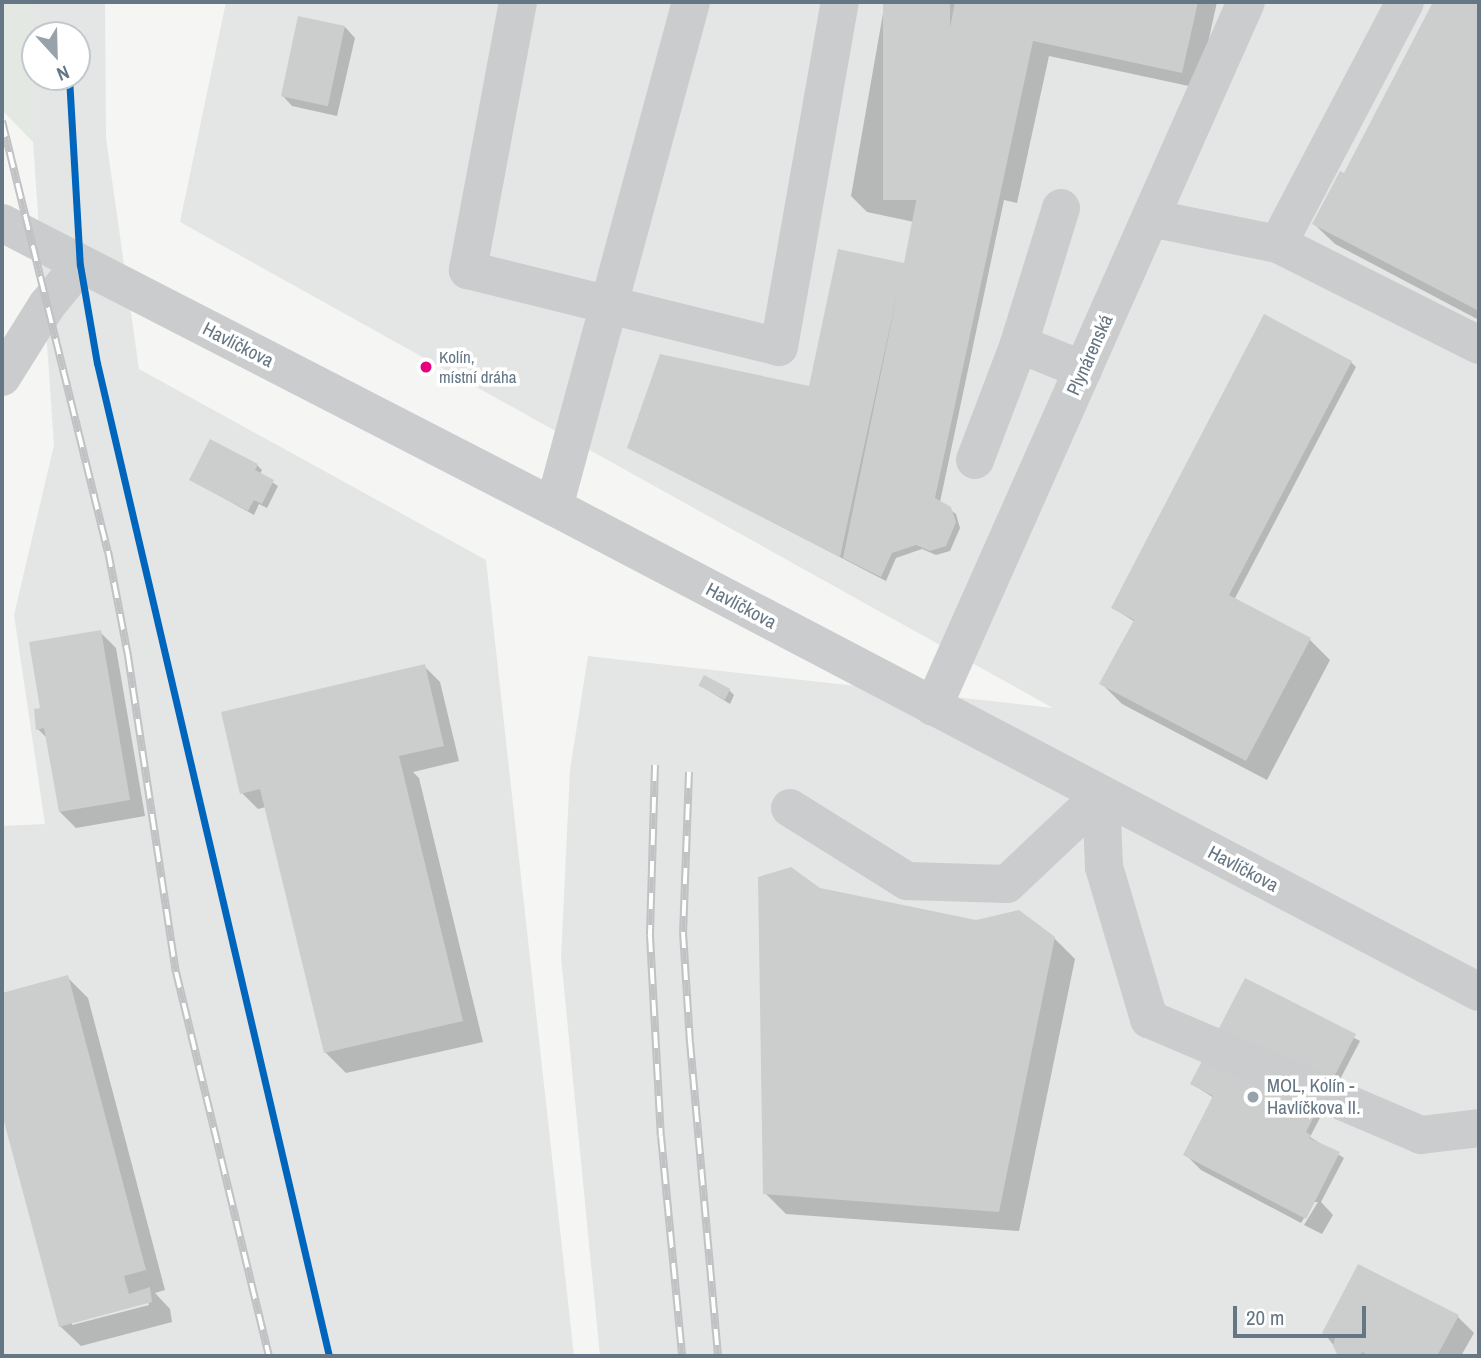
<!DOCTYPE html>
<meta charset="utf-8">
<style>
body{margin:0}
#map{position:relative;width:1481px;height:1358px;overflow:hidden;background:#f5f5f4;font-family:"Archivo Narrow",sans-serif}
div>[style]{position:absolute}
.built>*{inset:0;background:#e4e5e5}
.green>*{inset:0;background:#e4e8e2}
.shadow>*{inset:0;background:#0003}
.building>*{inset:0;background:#cccece;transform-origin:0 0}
.minor>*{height:38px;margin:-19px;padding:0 19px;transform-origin:19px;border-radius:19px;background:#cacccd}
.rail>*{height:8px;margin-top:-4px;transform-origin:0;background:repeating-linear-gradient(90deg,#fff 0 16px,#c1c2c4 0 32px);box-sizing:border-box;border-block:2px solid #c1c2c4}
.rail-1>*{height:7px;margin:-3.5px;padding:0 3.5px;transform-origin:3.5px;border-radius:3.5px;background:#0065bd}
.dots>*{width:19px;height:19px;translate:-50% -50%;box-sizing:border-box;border:4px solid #fff;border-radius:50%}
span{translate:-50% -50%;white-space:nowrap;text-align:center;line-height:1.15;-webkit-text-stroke:7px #fff;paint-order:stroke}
.bus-label{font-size:17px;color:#657684}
.left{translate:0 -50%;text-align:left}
.street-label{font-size:19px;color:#657684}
.poi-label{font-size:19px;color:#657684}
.frame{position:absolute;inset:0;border:4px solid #657684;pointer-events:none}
.north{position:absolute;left:21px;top:21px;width:70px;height:70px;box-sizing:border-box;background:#fff;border:2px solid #c1c8ce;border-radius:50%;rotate:158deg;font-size:19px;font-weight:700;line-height:28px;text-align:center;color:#657684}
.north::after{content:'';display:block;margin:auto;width:24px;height:32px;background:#97a2ab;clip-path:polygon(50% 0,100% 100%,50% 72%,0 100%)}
.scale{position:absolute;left:1233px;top:1306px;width:133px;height:32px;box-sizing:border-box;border:4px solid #657684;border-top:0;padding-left:9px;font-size:21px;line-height:24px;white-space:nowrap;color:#657684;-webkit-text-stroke:5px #fff;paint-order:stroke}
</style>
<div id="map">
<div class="built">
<div style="clip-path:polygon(evenodd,33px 2px,105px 2px,106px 138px,139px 369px,486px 560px,574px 1356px,2px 1356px,2px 826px,45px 824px,14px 615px,54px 445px,33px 142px,33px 2px,35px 35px,77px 35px,77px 77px,35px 77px,35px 35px)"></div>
<div style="clip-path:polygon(226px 2px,1479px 2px,1479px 1356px,600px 1356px,561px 957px,570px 770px,588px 656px,1053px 708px,180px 222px)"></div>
</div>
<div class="green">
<div style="clip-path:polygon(2px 2px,33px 2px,33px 142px,2px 110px)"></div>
</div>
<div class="shadow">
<div style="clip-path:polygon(885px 2px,1217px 2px,1198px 88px,1049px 56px,1017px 203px,1004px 200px,940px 502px,956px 514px,960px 528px,950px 551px,936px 555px,922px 549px,896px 558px,886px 581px,629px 448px,810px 388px,905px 265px,914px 222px,867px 212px,851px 196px)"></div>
<div style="clip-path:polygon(1435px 2px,1479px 2px,1479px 320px,1335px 244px,1314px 224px,1344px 175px)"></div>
<div style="clip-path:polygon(345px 27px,355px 38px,337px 116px,292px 106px,282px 95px)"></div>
<div style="clip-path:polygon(1351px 362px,1356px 367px,1234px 600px,1310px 640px,1330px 660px,1267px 780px,1122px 704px,1102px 684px,1135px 622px,1113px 608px)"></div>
<div style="clip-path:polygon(257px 465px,262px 470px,260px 474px,278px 486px,267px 508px,259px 504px,254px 515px,191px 480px)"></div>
<div style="clip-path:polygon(100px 632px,116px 648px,145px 816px,76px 828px,60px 812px,48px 739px,38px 729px,42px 709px)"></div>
<div style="clip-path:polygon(424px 666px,440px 682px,459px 761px,413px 772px,419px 778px,483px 1042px,346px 1073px,325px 1052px,266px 807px,258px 809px,242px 793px)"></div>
<div style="clip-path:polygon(701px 686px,729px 690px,734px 695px,730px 704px)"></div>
<div style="clip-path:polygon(820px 890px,1054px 938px,1075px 959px,1019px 1231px,786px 1214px,765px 1193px)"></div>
<div style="clip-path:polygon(evenodd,67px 977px,88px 998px,165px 1290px,155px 1293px,170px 1309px,172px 1322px,81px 1346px,60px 1326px,2px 1107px,2px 995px,67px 977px,148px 1301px,149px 1305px,72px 1325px,72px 1321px,148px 1301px)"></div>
<div style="clip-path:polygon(1246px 980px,1360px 1041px,1310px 1137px,1344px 1158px,1321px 1202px,1333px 1215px,1322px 1234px,1304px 1225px,1318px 1202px,1314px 1202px,1301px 1223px,1201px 1170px,1185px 1154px,1214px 1098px,1192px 1084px)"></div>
<div style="clip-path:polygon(1458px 1317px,1474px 1333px,1461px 1356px,1342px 1356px,1324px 1333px)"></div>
</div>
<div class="building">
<div style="left:883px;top:2px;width:67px;height:198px"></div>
<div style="clip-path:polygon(955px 2px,1198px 2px,1182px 73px,1033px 41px,935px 498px,951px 507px,956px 522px,946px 546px,930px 551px,916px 545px,892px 553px,881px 577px,843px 558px,898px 290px,840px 557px,627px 448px,660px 354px,809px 386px,838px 249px,904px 263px)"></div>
<div style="clip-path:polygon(1433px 2px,1479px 2px,1479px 311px,1312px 224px,1340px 171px,1344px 173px)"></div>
<div style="left:298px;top:16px;width:48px;height:82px;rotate:12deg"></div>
<div style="clip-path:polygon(1264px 314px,1352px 361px,1229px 595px,1311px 638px,1246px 761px,1099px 684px,1134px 620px,1111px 608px)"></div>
<div style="clip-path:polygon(210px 439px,258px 464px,255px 470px,274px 480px,262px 504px,254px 500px,248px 511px,189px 480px)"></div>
<div style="clip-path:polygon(101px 630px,130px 800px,59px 812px,44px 728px,36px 730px,34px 709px,40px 708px,29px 642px)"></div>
<div style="clip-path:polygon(425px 664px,444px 746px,399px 756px,463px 1021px,324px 1053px,260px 789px,240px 794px,221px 712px)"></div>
<div style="left:704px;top:675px;width:30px;height:12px;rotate:28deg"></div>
<div style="clip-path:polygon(791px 867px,820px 888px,976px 920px,1019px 910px,1055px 937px,999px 1212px,763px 1194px,758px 877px)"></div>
<div style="clip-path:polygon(68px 975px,146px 1270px,124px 1276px,129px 1294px,150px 1287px,152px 1302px,59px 1327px,2px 1114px,2px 993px)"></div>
<div style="clip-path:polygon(1245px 978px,1356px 1034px,1306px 1132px,1311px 1135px,1309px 1138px,1340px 1152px,1306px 1219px,1183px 1155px,1213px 1096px,1190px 1084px)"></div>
<div style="clip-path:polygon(1358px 1264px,1459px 1315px,1437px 1356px,1370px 1356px,1362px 1352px,1359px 1356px,1338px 1356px,1333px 1346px,1335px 1338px,1322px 1333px)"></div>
</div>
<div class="minor">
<div style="left:518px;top:2px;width:273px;rotate:100.6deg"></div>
<div style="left:468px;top:270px;width:320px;rotate:13.9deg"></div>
<div style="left:779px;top:347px;width:350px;rotate:-80deg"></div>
<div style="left:1061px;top:208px;width:142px;rotate:107.2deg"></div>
<div style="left:1019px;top:344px;width:69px;rotate:22.1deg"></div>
<div style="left:1150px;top:218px;width:131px;rotate:11.5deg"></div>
<div style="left:1278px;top:244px;width:225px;rotate:26.7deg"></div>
<div style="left:2px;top:223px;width:621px;rotate:27.23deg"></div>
<div style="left:554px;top:507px;width:1044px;rotate:27.67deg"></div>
<div style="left:1278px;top:244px;width:273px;rotate:-62.3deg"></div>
<div style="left:2px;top:377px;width:85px;rotate:-58deg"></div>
<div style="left:47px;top:305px;width:52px;rotate:-50.5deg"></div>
<div style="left:975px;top:460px;width:124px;rotate:-69.2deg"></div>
<div style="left:554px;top:507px;width:523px;rotate:-74.82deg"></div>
<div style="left:933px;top:707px;width:771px;rotate:-66.06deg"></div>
<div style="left:1101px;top:795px;width:72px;rotate:87.6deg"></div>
<div style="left:1104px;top:867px;width:159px;rotate:73.5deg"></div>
<div style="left:1149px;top:1019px;width:296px;rotate:23.1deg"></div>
<div style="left:1421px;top:1135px;width:58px;rotate:-6.9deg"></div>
<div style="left:790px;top:808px;width:138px;rotate:32deg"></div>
<div style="left:907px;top:881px;width:100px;rotate:1.7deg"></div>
<div style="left:1007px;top:884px;width:129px;rotate:-43.4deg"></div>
</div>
<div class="rail">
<div style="left:2px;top:121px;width:443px;rotate:76.2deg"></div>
<div style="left:108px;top:551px;width:107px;rotate:79.2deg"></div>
<div style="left:128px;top:656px;width:320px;rotate:81.4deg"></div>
<div style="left:176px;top:972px;width:395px;rotate:76.4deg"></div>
<div style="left:655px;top:765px;width:171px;rotate:91.7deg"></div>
<div style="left:650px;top:936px;width:200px;rotate:86.9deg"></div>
<div style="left:661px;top:1136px;width:221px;rotate:84.5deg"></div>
<div style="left:689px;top:772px;width:160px;rotate:92.1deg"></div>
<div style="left:683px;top:932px;width:110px;rotate:86.4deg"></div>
<div style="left:690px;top:1042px;width:315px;rotate:84.9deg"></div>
</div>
<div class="rail-1">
<div style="left:69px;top:77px;width:188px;rotate:86.7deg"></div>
<div style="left:80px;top:265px;width:99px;rotate:80.2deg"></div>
<div style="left:97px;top:363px;width:1020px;rotate:76.85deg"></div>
</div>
<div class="dots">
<div style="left:426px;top:367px;background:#e5007d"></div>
<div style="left:1253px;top:1097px;background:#97a2ab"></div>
</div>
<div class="bus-label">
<span class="left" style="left:439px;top:367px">Kolín,<br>místní dráha</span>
</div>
<div class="street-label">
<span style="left:238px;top:345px;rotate:27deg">Havlíčkova</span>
<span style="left:1090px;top:355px;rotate:-66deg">Plynárenská</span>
<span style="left:741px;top:606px;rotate:28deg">Havlíčkova</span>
<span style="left:1243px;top:869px;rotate:28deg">Havlíčkova</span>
</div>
<div class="poi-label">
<span class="left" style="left:1267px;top:1097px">MOL, Kolín -<br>Havlíčkova II.</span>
</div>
<div class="frame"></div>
<div class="north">N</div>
<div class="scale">20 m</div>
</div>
